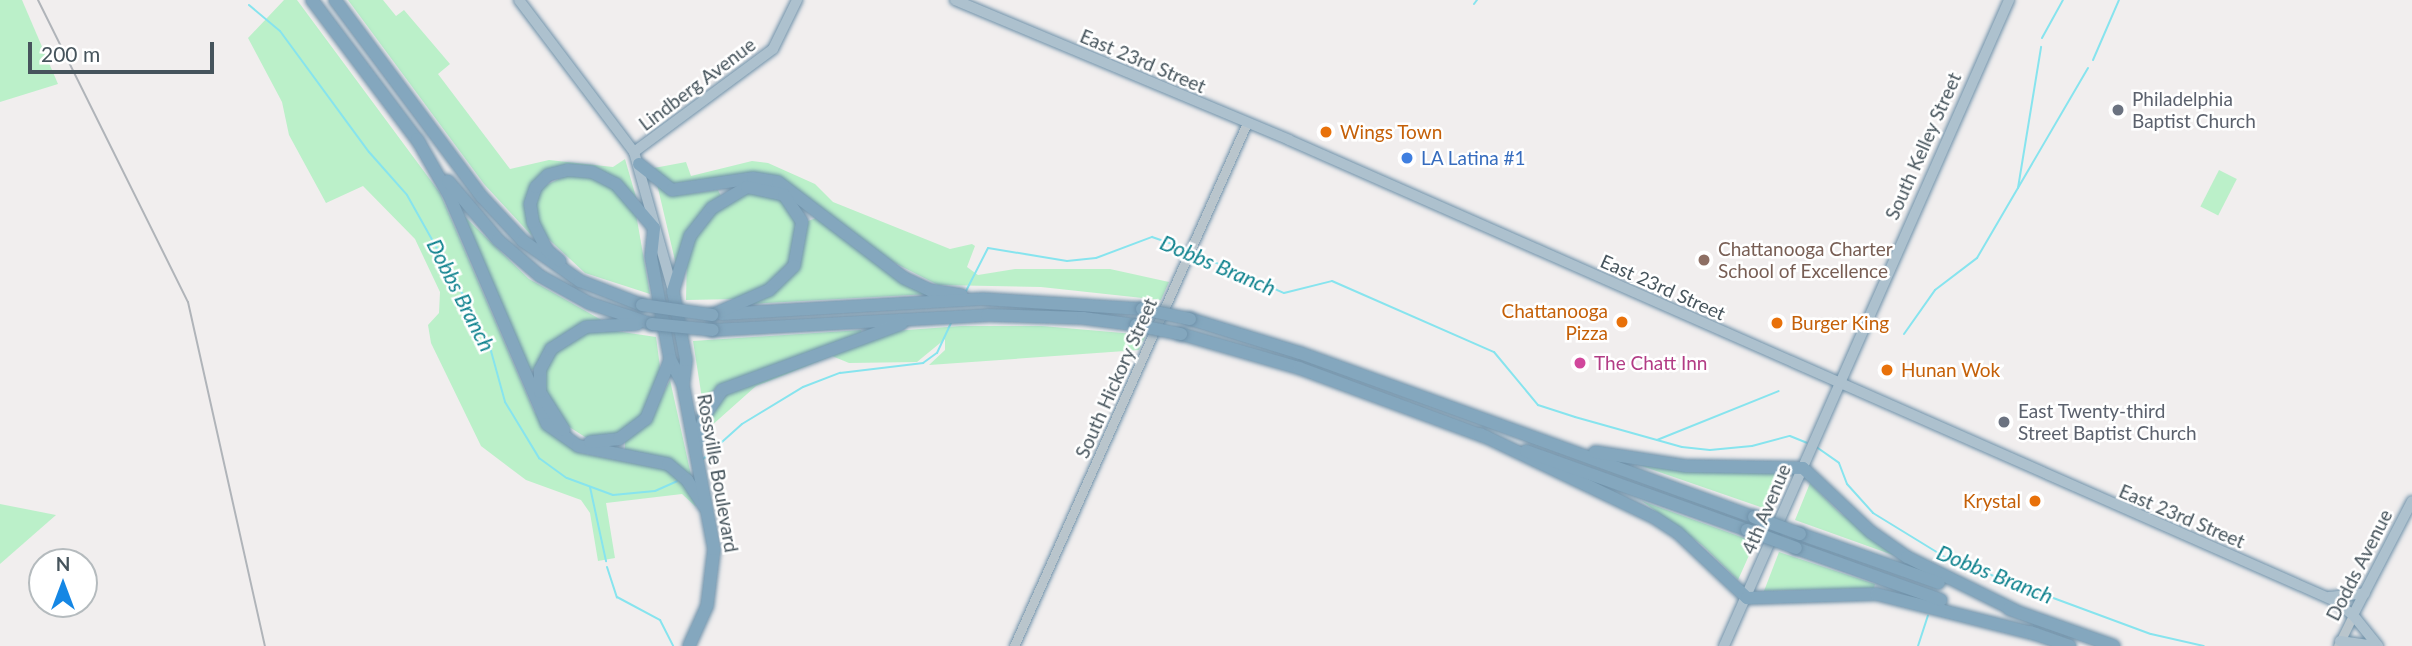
<!DOCTYPE html>
<style>
body{margin:0}
#map{position:relative;width:2412px;height:646px;overflow:hidden;background:#f1eeee;font-family:Lato,sans-serif}
div>[style]{position:absolute}
.green>*{inset:0;background:#bbf0c9;transform-origin:0 0}
.stream>*{height:2px;margin:-1px;padding:0 1px;transform-origin:1px;border-radius:1px;background:#87e4ee}
.roads{filter:drop-shadow(0 0 2px #7092aa) drop-shadow(0 0 2px #7092aa)}
.minor>*{height:9px;margin:-4.5px;padding:0 4.5px;transform-origin:4.5px;border-radius:4.5px;background:#b9c5cc}
.major>*{height:10px;margin:-5px;padding:0 5px;transform-origin:5px;border-radius:5px;background:#adc1ce}
.highway>*{height:12px;margin:-6px;padding:0 6px;transform-origin:6px;border-radius:6px;background:#84a7be}
.rail>*{height:2px;margin:-1px;padding:0 1px;transform-origin:1px;border-radius:1px;background:#b0b4b9}
.bridges{filter:drop-shadow(0 0 2px #7092aa) drop-shadow(0 0 2px #7092aa)}
.highway-bridge>*{height:12px;margin:-6px;padding:0 6px;transform-origin:6px;border-radius:6px;background:#84a7be}
.dots>*{width:19px;height:19px;translate:-50% -50%;box-sizing:border-box;border:4px solid #fff;border-radius:50%}
span{translate:-50% -50%;white-space:nowrap;text-align:center;line-height:1.15;-webkit-text-stroke:5px #fff;paint-order:stroke}
.street-label{font-size:19px;color:#46545c}
.worship-label{font-size:19px;color:#5b616d}
.left{translate:0 -50%;text-align:left}
.food-label{font-size:19px;color:#c56008}
.right{translate:-100% -50%;text-align:right}
.shop-label{font-size:19px;color:#366cbe}
.education-label{font-size:19px;color:#785e54}
.hotel-label{font-size:19px;color:#b23c85}
.water-label{font-size:21px;color:#0b808c;font-style:italic}
.north{position:absolute;left:28px;top:548px;width:70px;height:70px;box-sizing:border-box;background:#fff;border:2px solid #b5bbbe;border-radius:50%;rotate:0deg;font-size:19px;font-weight:700;line-height:28px;text-align:center;color:#46545c}
.north::after{content:'';display:block;margin:auto;width:24px;height:32px;background:#1587e4;clip-path:polygon(50% 0,100% 100%,50% 72%,0 100%)}
.scale{position:absolute;left:28px;top:42px;width:186px;height:32px;box-sizing:border-box;border:4px solid #46545c;border-top:0;padding-left:9px;font-size:21px;line-height:24px;white-space:nowrap;color:#46545c;-webkit-text-stroke:5px #fff;paint-order:stroke}
</style>
<div id="map">
<div class="green">
<div style="clip-path:polygon(0 0,22px 0,58px 84px,0 102px)"></div>
<div style="clip-path:polygon(284px 0,297px 0,440px 193px,534px 411px,547px 430px,580px 453px,668px 470px,691px 492px,696px 507px,682px 494px,606px 503px,615px 558px,598px 561px,590px 513px,581px 500px,526px 480px,481px 446px,431px 343px,428px 325px,439px 313px,440px 292px,415px 239px,363px 186px,326px 203px,289px 135px,282px 102px,248px 38px)"></div>
<div style="clip-path:polygon(348px 0,383px 0,396px 16px,404px 10px,450px 64px,438px 74px,510px 169px,549px 160px,613px 167px,625px 159px,638px 204px,605px 174px,546px 173px,528px 218px,532px 236px,484px 184px)"></div>
<div style="clip-path:polygon(752px 161px,768px 163px,815px 184px,833px 202px,950px 249px,972px 244px,975px 246px,967px 267px,978px 275px,1015px 269px,1110px 269px,1169px 282px,1161px 300px,1041px 287px,938px 285px,891px 261px,777px 176px,750px 173px,671px 184px,654px 168px,686px 162px,691px 176px)"></div>
<div style="left:2219px;top:170px;width:20px;height:41px;rotate:27deg"></div>
<div style="clip-path:polygon(567px 175px,597px 179px,614px 188px,636px 214px,650px 294px,585px 273px,540px 231px,535px 206px,542px 187px)"></div>
<div style="clip-path:polygon(657px 184px,679px 195px,718px 190px,721px 196px,677px 269px)"></div>
<div style="clip-path:polygon(746px 194px,767px 194px,785px 203px,795px 218px,797px 237px,792px 259px,765px 287px,737px 299px,686px 300px,687px 256px,696px 235px,711px 214px)"></div>
<div style="clip-path:polygon(463px 215px,529px 279px,605px 322px,565px 333px,537px 368px,529px 371px)"></div>
<div style="clip-path:polygon(819px 217px,929px 294px,750px 304px,786px 281px,805px 222px)"></div>
<div style="clip-path:polygon(961px 326px,1042px 326px,1146px 335px,1139px 350px,929px 365px,945px 350px,945px 339px,917px 362px,849px 363px,832px 356px,756px 386px,710px 427px,704px 424px,722px 394px,894px 331px)"></div>
<div style="clip-path:polygon(609px 330px,656px 337px,660px 367px,653px 401px,632px 429px,600px 439px,585px 437px,560px 421px,545px 394px,546px 366px,554px 352px,587px 332px)"></div>
<div style="clip-path:polygon(861px 330px,862px 334px,717px 386px,703px 405px,693px 341px)"></div>
<div style="clip-path:polygon(670px 380px,693px 484px,685px 473px,625px 452px,625px 442px,649px 421px)"></div>
<div style="clip-path:polygon(1639px 465px,1786px 472px,1769px 510px)"></div>
<div style="clip-path:polygon(1810px 483px,1839px 512px,1904px 559px,1795px 520px)"></div>
<div style="clip-path:polygon(1642px 501px,1755px 542px,1738px 580px,1702px 545px)"></div>
<div style="clip-path:polygon(0 504px,56px 515px,0 564px)"></div>
<div style="clip-path:polygon(1779px 552px,1875px 584px,1874px 588px,1764px 591px)"></div>
</div>
<div class="stream">
<div style="left:1474px;top:4px;width:5px;rotate:-53deg"></div>
<div style="left:249px;top:5px;width:40px;rotate:40deg"></div>
<div style="left:280px;top:31px;width:150px;rotate:53.7deg"></div>
<div style="left:369px;top:152px;width:57px;rotate:48.5deg"></div>
<div style="left:407px;top:195px;width:131px;rotate:60.7deg"></div>
<div style="left:471px;top:309px;width:47px;rotate:64.5deg"></div>
<div style="left:491px;top:351px;width:53px;rotate:74.6deg"></div>
<div style="left:505px;top:402px;width:66px;rotate:58.7deg"></div>
<div style="left:539px;top:458px;width:34px;rotate:36deg"></div>
<div style="left:567px;top:478px;width:49px;rotate:20.3deg"></div>
<div style="left:613px;top:495px;width:42px;rotate:-5.4deg"></div>
<div style="left:655px;top:491px;width:24px;rotate:-24deg"></div>
<div style="left:2042px;top:38px;width:43px;rotate:-61.1deg"></div>
<div style="left:2093px;top:60px;width:65px;rotate:-66.6deg"></div>
<div style="left:2018px;top:188px;width:143px;rotate:-80.7deg"></div>
<div style="left:1194px;top:253px;width:98px;rotate:24deg"></div>
<div style="left:1284px;top:293px;width:49px;rotate:-14deg"></div>
<div style="left:1332px;top:281px;width:177px;rotate:23.7deg"></div>
<div style="left:1494px;top:352px;width:69px;rotate:50.3deg"></div>
<div style="left:1538px;top:405px;width:39px;rotate:18deg"></div>
<div style="left:1575px;top:417px;width:111px;rotate:15.7deg"></div>
<div style="left:1682px;top:447px;width:28px;rotate:6deg"></div>
<div style="left:1710px;top:450px;width:42px;rotate:-5.4deg"></div>
<div style="left:1752px;top:446px;width:39px;rotate:-15deg"></div>
<div style="left:1790px;top:436px;width:18px;rotate:22deg"></div>
<div style="left:966px;top:291px;width:48px;rotate:-62.9deg"></div>
<div style="left:988px;top:248px;width:80px;rotate:9.3deg"></div>
<div style="left:1067px;top:261px;width:29px;rotate:-6deg"></div>
<div style="left:1096px;top:258px;width:60px;rotate:-20.6deg"></div>
<div style="left:1152px;top:237px;width:36px;rotate:19deg"></div>
<div style="left:1904px;top:334px;width:54px;rotate:-54.8deg"></div>
<div style="left:1935px;top:290px;width:53px;rotate:-37.3deg"></div>
<div style="left:1977px;top:258px;width:220px;rotate:-59.7deg"></div>
<div style="left:1657px;top:440px;width:131px;rotate:-21.9deg"></div>
<div style="left:1815px;top:446px;width:29px;rotate:35deg"></div>
<div style="left:1839px;top:463px;width:22px;rotate:69deg"></div>
<div style="left:1847px;top:484px;width:39px;rotate:48deg"></div>
<div style="left:1873px;top:513px;width:88px;rotate:31.5deg"></div>
<div style="left:1948px;top:559px;width:216px;rotate:20.3deg"></div>
<div style="left:2151px;top:634px;width:54px;rotate:12.8deg"></div>
<div style="left:703px;top:459px;width:52px;rotate:-41.9deg"></div>
<div style="left:742px;top:424px;width:71px;rotate:-31.2deg"></div>
<div style="left:803px;top:387px;width:40px;rotate:-21deg"></div>
<div style="left:840px;top:373px;width:84px;rotate:-6.9deg"></div>
<div style="left:923px;top:363px;width:17px;rotate:-36deg"></div>
<div style="left:937px;top:353px;width:35px;rotate:-65deg"></div>
<div style="left:590px;top:487px;width:76px;rotate:77.8deg"></div>
<div style="left:607px;top:567px;width:32px;rotate:72deg"></div>
<div style="left:617px;top:597px;width:49px;rotate:28.1deg"></div>
<div style="left:660px;top:620px;width:29px;rotate:63deg"></div>
<div style="left:1918px;top:646px;width:32px;rotate:-72deg"></div>
</div>
<div class="roads">
<div class="minor">
<div style="left:1014px;top:646px;width:573px;rotate:-65.99deg"></div>
<div style="left:2338px;top:646px;width:34px;rotate:-64deg"></div>
</div>
<div class="major">
<div style="left:519px;top:0;width:191px;rotate:52.9deg"></div>
<div style="left:634px;top:152px;width:144px;rotate:74.3deg"></div>
<div style="left:955px;top:0;width:362px;rotate:22.7deg"></div>
<div style="left:1289px;top:140px;width:1141px;rotate:23.78deg"></div>
<div style="left:2333px;top:600px;width:25px;rotate:37deg"></div>
<div style="left:2353px;top:615px;width:40px;rotate:51deg"></div>
<div style="left:634px;top:152px;width:173px;rotate:-36.5deg"></div>
<div style="left:773px;top:49px;width:55px;rotate:-63.9deg"></div>
<div style="left:2329px;top:597px;width:36px;rotate:-6deg"></div>
<div style="left:2353px;top:615px;width:128px;rotate:-62.6deg"></div>
<div style="left:2340px;top:641px;width:34px;rotate:8deg"></div>
<div style="left:1724px;top:646px;width:706px;rotate:-66.19deg"></div>
</div>
<div class="highway">
<div style="left:312px;top:0;width:180px;rotate:53.1deg"></div>
<div style="left:335px;top:0;width:246px;rotate:53.3deg"></div>
<div style="left:482px;top:197px;width:60px;rotate:47deg"></div>
<div style="left:523px;top:241px;width:70px;rotate:35.1deg"></div>
<div style="left:580px;top:281px;width:66px;rotate:21.2deg"></div>
<div style="left:417px;top:139px;width:64px;rotate:60.3deg"></div>
<div style="left:449px;top:195px;width:249px;rotate:66.8deg"></div>
<div style="left:547px;top:424px;width:38px;rotate:35deg"></div>
<div style="left:578px;top:446px;width:92px;rotate:11.3deg"></div>
<div style="left:668px;top:464px;width:25px;rotate:40deg"></div>
<div style="left:687px;top:480px;width:31px;rotate:57deg"></div>
<div style="left:639px;top:164px;width:42px;rotate:38.2deg"></div>
<div style="left:672px;top:190px;width:82px;rotate:-8.4deg"></div>
<div style="left:753px;top:178px;width:25px;rotate:9deg"></div>
<div style="left:778px;top:182px;width:158px;rotate:37.3deg"></div>
<div style="left:904px;top:278px;width:29px;rotate:25deg"></div>
<div style="left:930px;top:290px;width:32px;rotate:9deg"></div>
<div style="left:448px;top:181px;width:77px;rotate:49.7deg"></div>
<div style="left:498px;top:240px;width:55px;rotate:40.6deg"></div>
<div style="left:540px;top:276px;width:56px;rotate:28.9deg"></div>
<div style="left:589px;top:303px;width:66px;rotate:18.4deg"></div>
<div style="left:560px;top:261px;width:17px;rotate:-140deg"></div>
<div style="left:547px;top:250px;width:31px;rotate:-117deg"></div>
<div style="left:533px;top:222px;width:18px;rotate:-99deg"></div>
<div style="left:530px;top:204px;width:18px;rotate:-71deg"></div>
<div style="left:536px;top:187px;width:17px;rotate:-45deg"></div>
<div style="left:548px;top:175px;width:21px;rotate:-14deg"></div>
<div style="left:568px;top:170px;width:24px;rotate:5deg"></div>
<div style="left:592px;top:172px;width:27px;rotate:27deg"></div>
<div style="left:616px;top:184px;width:58px;rotate:49.2deg"></div>
<div style="left:654px;top:228px;width:29px;rotate:96deg"></div>
<div style="left:651px;top:257px;width:104px;rotate:79.4deg"></div>
<div style="left:670px;top:359px;width:29px;rotate:63deg"></div>
<div style="left:722px;top:314px;width:261px;rotate:-3.3deg"></div>
<div style="left:983px;top:299px;width:159px;rotate:3.6deg"></div>
<div style="left:1190px;top:319px;width:115px;rotate:17.2deg"></div>
<div style="left:1300px;top:353px;width:483px;rotate:19.9deg"></div>
<div style="left:713px;top:330px;width:274px;rotate:-3.1deg"></div>
<div style="left:987px;top:315px;width:96px;rotate:1.8deg"></div>
<div style="left:1083px;top:318px;width:53px;rotate:7.5deg"></div>
<div style="left:1181px;top:334px;width:123px;rotate:16.1deg"></div>
<div style="left:1299px;top:368px;width:199px;rotate:20.3deg"></div>
<div style="left:564px;top:430px;width:45px;rotate:-122.3deg"></div>
<div style="left:540px;top:392px;width:22px;rotate:-90deg"></div>
<div style="left:540px;top:370px;width:24px;rotate:-62deg"></div>
<div style="left:551px;top:349px;width:41px;rotate:-32.2deg"></div>
<div style="left:586px;top:327px;width:51px;rotate:-3.4deg"></div>
<div style="left:1480px;top:434px;width:194px;rotate:25.6deg"></div>
<div style="left:1655px;top:518px;width:27px;rotate:33deg"></div>
<div style="left:1678px;top:533px;width:95px;rotate:43.3deg"></div>
<div style="left:1747px;top:598px;width:129px;rotate:-1.8deg"></div>
<div style="left:1876px;top:594px;width:164px;rotate:14.1deg"></div>
<div style="left:590px;top:442px;width:29px;rotate:-6deg"></div>
<div style="left:619px;top:439px;width:34px;rotate:-37deg"></div>
<div style="left:646px;top:419px;width:64px;rotate:-67.9deg"></div>
<div style="left:697px;top:443px;width:28px;rotate:-75deg"></div>
<div style="left:704px;top:416px;width:32px;rotate:-55deg"></div>
<div style="left:722px;top:390px;width:191px;rotate:-20.2deg"></div>
<div style="left:1526px;top:451px;width:235px;rotate:19.7deg"></div>
<div style="left:1595px;top:452px;width:91px;rotate:8.8deg"></div>
<div style="left:1685px;top:466px;width:118px;rotate:1deg"></div>
<div style="left:1803px;top:468px;width:93px;rotate:43.3deg"></div>
<div style="left:1871px;top:532px;width:44px;rotate:34.8deg"></div>
<div style="left:1907px;top:557px;width:122px;rotate:26.4deg"></div>
<div style="left:1800px;top:534px;width:147px;rotate:19.4deg"></div>
<div style="left:1796px;top:548px;width:154px;rotate:19.7deg"></div>
<div style="left:2009px;top:609px;width:111px;rotate:19.4deg"></div>
<div style="left:2030px;top:632px;width:42px;rotate:19.3deg"></div>
<div style="left:689px;top:646px;width:44px;rotate:-65.8deg"></div>
<div style="left:707px;top:606px;width:57px;rotate:-83deg"></div>
<div style="left:714px;top:549px;width:167px;rotate:-100.7deg"></div>
<div style="left:683px;top:385px;width:25px;rotate:-83deg"></div>
<div style="left:686px;top:360px;width:70px;rotate:-100.7deg"></div>
<div style="left:673px;top:291px;width:58px;rotate:-72.8deg"></div>
<div style="left:690px;top:236px;width:36px;rotate:-52deg"></div>
<div style="left:712px;top:208px;width:41px;rotate:-31deg"></div>
<div style="left:747px;top:187px;width:38px;rotate:12deg"></div>
<div style="left:784px;top:195px;width:32px;rotate:56deg"></div>
<div style="left:802px;top:222px;width:45px;rotate:100.3deg"></div>
<div style="left:794px;top:266px;width:35px;rotate:136deg"></div>
<div style="left:769px;top:290px;width:62px;rotate:156.3deg"></div>
</div>
</div>
<div class="rail">
<div style="left:38px;top:0;width:337px;rotate:63.6deg"></div>
<div style="left:188px;top:302px;width:353px;rotate:77.4deg"></div>
</div>
<div class="bridges">
<div class="highway-bridge">
<div style="left:642px;top:305px;width:71px;rotate:8.1deg"></div>
<div style="left:1142px;top:309px;width:49px;rotate:11.8deg"></div>
<div style="left:652px;top:324px;width:61px;rotate:5.6deg"></div>
<div style="left:1136px;top:325px;width:46px;rotate:11.3deg"></div>
<div style="left:1754px;top:517px;width:49px;rotate:20.3deg"></div>
<div style="left:1747px;top:530px;width:52px;rotate:20.2deg"></div>
</div>
</div>
<div class="dots">
<div style="left:2118px;top:110px;background:#6b7280"></div>
<div style="left:1326px;top:132px;background:#e8710a"></div>
<div style="left:1407px;top:158px;background:#3f7fe0"></div>
<div style="left:1704px;top:260px;background:#8d6e63"></div>
<div style="left:1622px;top:322px;background:#e8710a"></div>
<div style="left:1777px;top:323px;background:#e8710a"></div>
<div style="left:1580px;top:363px;background:#d1479c"></div>
<div style="left:1887px;top:370px;background:#e8710a"></div>
<div style="left:2004px;top:422px;background:#6b7280"></div>
<div style="left:2035px;top:501px;background:#e8710a"></div>
</div>
<div class="street-label">
<span style="left:1143px;top:61px;rotate:23deg">East 23rd Street</span>
<span style="left:697px;top:84px;rotate:-37deg">Lindberg Avenue</span>
<span style="left:1923px;top:146px;rotate:-66deg">South Kelley Street</span>
<span style="left:1663px;top:287px;rotate:24deg">East 23rd Street</span>
<span style="left:1116px;top:378px;rotate:-66deg">South Hickory Street</span>
<span style="left:718px;top:473px;rotate:80deg">Rossville Boulevard</span>
<span style="left:1766px;top:509px;rotate:-67deg">4th Avenue</span>
<span style="left:2182px;top:516px;rotate:23deg">East 23rd Street</span>
<span style="left:2359px;top:565px;rotate:-63deg">Dodds Avenue</span>
</div>
<div class="worship-label">
<span class="left" style="left:2132px;top:110px">Philadelphia<br>Baptist Church</span>
<span class="left" style="left:2018px;top:422px">East Twenty-third<br>Street Baptist Church</span>
</div>
<div class="food-label">
<span class="left" style="left:1340px;top:132px">Wings Town</span>
<span class="right" style="left:1608px;top:322px">Chattanooga<br>Pizza</span>
<span class="left" style="left:1791px;top:323px">Burger King</span>
<span class="left" style="left:1901px;top:370px">Hunan Wok</span>
<span class="right" style="left:2021px;top:501px">Krystal</span>
</div>
<div class="shop-label">
<span class="left" style="left:1421px;top:158px">LA Latina #1</span>
</div>
<div class="education-label">
<span class="left" style="left:1718px;top:260px">Chattanooga Charter<br>School of Excellence</span>
</div>
<div class="hotel-label">
<span class="left" style="left:1594px;top:363px">The Chatt Inn</span>
</div>
<div class="water-label">
<span style="left:1218px;top:265px;rotate:23deg">Dobbs Branch</span>
<span style="left:461px;top:295px;rotate:63deg">Dobbs Branch</span>
<span style="left:1995px;top:574px;rotate:22deg">Dobbs Branch</span>
</div>
<div class="north">N</div>
<div class="scale">200 m</div>
</div>
